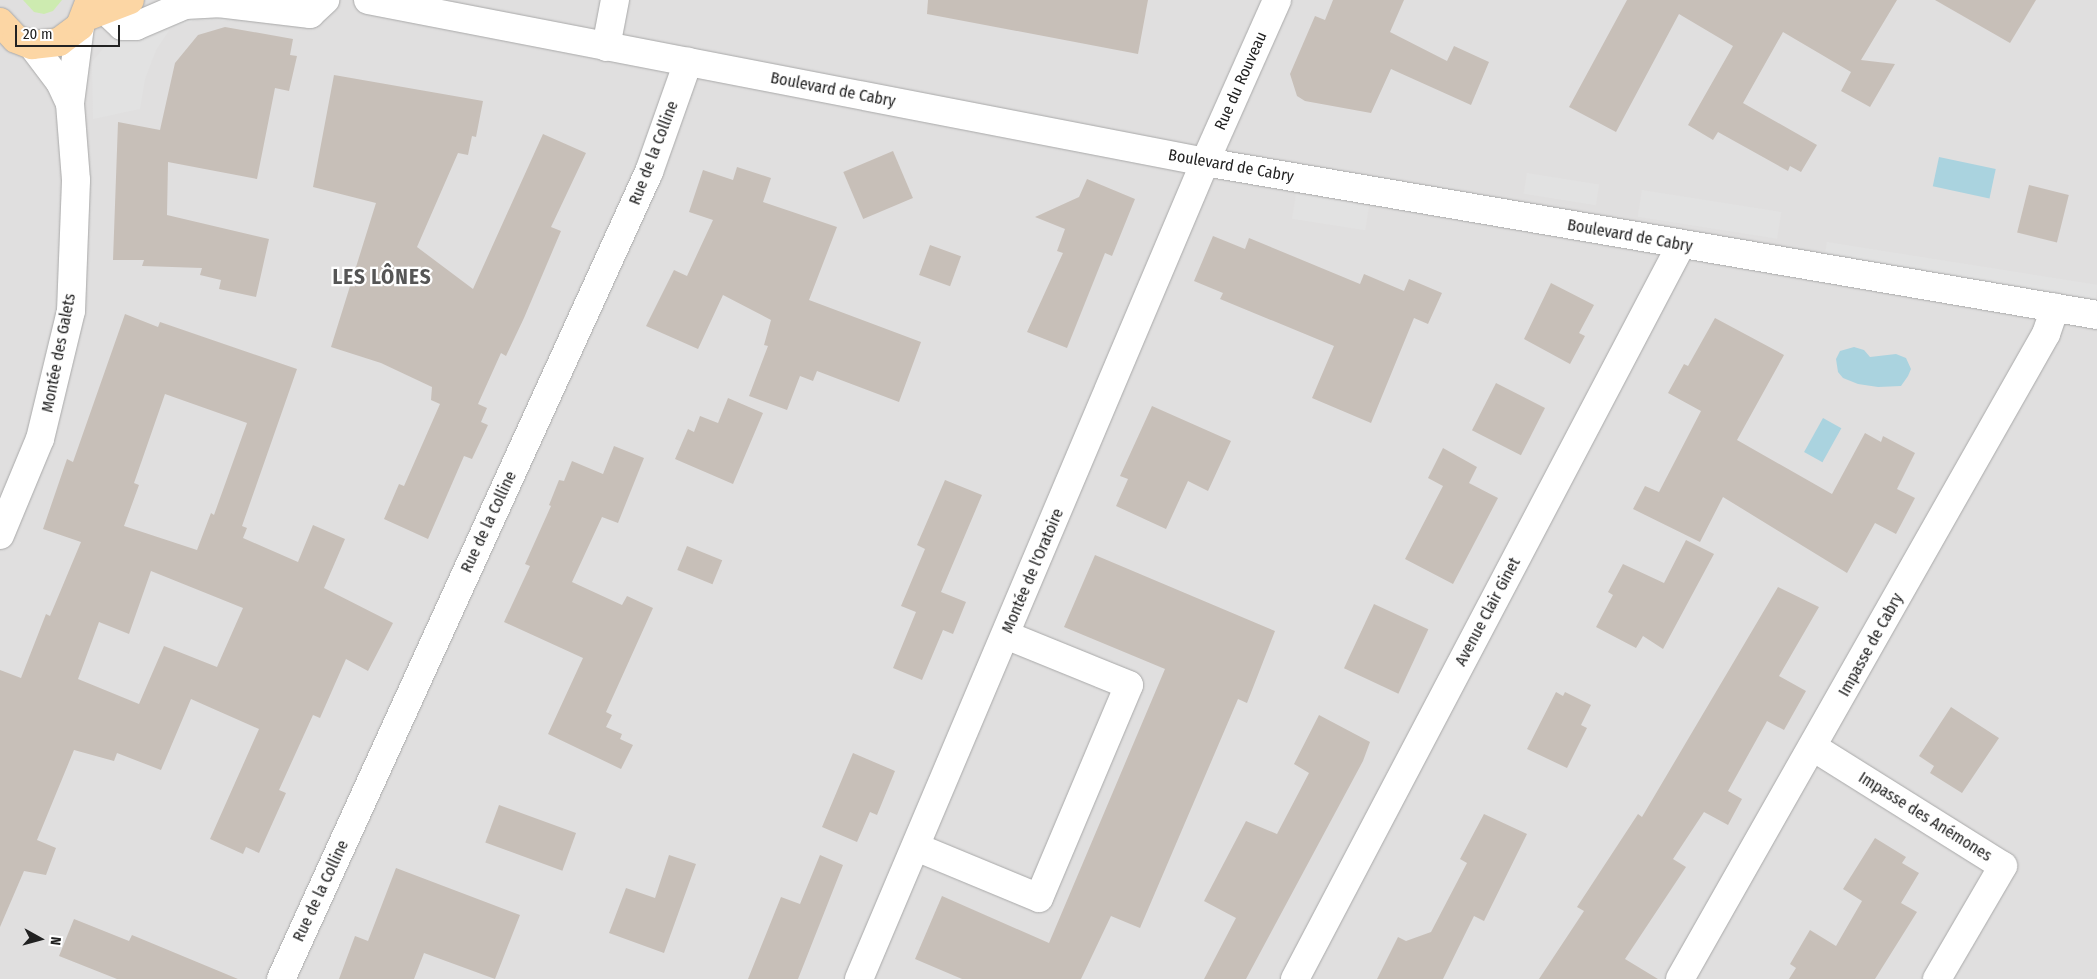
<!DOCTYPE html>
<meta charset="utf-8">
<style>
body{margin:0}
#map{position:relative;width:2097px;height:979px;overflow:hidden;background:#f2efe9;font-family:"Fira Sans Condensed",sans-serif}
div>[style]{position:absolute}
.residential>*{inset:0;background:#e0dfdf;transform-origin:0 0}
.grass>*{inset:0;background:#cdebb0}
.parking>*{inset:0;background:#e2e2e2;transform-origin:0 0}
.water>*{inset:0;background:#aad3df;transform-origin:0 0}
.building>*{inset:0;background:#c7bfb8;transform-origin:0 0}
.roads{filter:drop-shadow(0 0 1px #a9a9a9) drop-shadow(0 0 1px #a9a9a9)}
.minor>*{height:28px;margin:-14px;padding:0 14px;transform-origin:14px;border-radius:14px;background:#fff}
.major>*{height:28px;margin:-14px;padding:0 14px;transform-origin:14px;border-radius:14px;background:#fcd6a4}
span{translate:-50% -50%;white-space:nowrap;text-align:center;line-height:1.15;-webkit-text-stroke:4.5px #fff;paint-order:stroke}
.street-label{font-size:16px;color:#222}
.district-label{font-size:21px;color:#555;font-weight:700;letter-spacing:1px}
.north{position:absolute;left:15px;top:914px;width:50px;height:50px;-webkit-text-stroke:4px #fff;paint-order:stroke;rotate:97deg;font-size:14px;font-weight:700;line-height:20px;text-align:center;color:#222}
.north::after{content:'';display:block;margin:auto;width:18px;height:22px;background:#222;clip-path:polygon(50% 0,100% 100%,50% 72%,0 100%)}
.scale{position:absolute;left:15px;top:25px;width:105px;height:22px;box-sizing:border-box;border:2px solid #222;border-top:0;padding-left:6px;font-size:15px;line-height:18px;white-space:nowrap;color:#222;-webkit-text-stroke:4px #fff;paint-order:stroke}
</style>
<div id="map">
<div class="residential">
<div style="left:0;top:0;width:2097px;height:979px"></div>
</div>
<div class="grass">
<div style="clip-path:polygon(23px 0,62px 0,53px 11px,44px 14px,34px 12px)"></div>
</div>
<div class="parking">
<div style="clip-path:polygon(234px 6px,232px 21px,196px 20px,170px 29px,156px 50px,145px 79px,140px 109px,93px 119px,92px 62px,122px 26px)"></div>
<div style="left:1527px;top:173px;width:73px;height:21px;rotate:9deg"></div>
<div style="left:1642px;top:190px;width:141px;height:27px;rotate:9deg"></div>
<div style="left:1296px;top:194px;width:74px;height:25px;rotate:9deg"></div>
<div style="left:1827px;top:242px;width:274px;height:27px;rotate:9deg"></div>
</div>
<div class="water">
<div style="left:1939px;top:157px;width:58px;height:30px;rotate:12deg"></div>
<div style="clip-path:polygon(1854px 347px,1864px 350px,1870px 357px,1896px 354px,1906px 358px,1911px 369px,1908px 376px,1901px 386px,1878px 387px,1858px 384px,1843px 378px,1838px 372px,1836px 359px,1840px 351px)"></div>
<div style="left:1823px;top:418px;width:21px;height:39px;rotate:29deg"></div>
</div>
<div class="building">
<div style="clip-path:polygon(928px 0,1148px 0,1138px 54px,927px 14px)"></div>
<div style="clip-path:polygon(1333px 0,1404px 0,1390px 32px,1447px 61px,1454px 46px,1489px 62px,1471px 105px,1391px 69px,1371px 113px,1305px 101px,1297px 96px,1290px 74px,1315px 16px,1325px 20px)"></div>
<div style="clip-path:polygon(1627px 0,1897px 0,1861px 60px,1895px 64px,1870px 107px,1841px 91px,1851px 72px,1783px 32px,1743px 103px,1817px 145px,1801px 172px,1790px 166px,1788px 171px,1718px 132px,1713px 140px,1688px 125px,1733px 46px,1679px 14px,1616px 132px,1569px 107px)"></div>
<div style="clip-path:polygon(1935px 0,2036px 0,2010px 43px)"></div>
<div style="clip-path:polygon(225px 27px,293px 39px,290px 55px,297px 56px,289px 91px,275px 88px,257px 179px,168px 162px,167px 215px,269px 239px,256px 297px,219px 289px,221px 280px,200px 275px,202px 268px,142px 266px,144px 260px,113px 260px,118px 122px,160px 130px,175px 63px,198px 35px)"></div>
<div style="clip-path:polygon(334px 75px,483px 101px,476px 137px,472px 136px,468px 155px,458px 153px,417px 247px,473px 289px,543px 134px,586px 153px,551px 227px,561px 231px,524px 318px,506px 356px,501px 353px,478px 404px,487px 408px,481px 422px,488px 425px,472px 459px,464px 456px,428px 539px,384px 519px,399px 484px,404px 486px,440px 404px,431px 400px,432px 387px,381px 363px,331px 347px,376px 203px,313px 187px)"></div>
<div style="left:893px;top:151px;width:51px;height:54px;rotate:67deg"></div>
<div style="clip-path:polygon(737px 167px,771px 178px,763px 202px,837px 227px,809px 300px,921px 342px,899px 402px,817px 371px,813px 381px,800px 376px,787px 410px,749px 396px,768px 346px,764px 345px,771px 320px,723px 295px,698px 349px,646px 326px,674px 270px,687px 276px,713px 220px,689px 212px,703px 170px,733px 180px)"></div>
<div style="clip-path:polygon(1087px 179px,1135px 199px,1112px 256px,1105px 253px,1067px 348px,1027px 332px,1063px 253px,1057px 251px,1065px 229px,1035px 217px,1079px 197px)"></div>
<div style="left:2029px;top:185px;width:41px;height:49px;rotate:14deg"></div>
<div style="clip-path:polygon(1213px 236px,1245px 249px,1249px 238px,1360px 284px,1364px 274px,1404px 291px,1409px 279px,1442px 293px,1428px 324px,1414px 318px,1371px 423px,1312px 398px,1334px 346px,1220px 299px,1223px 293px,1194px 281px)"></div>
<div style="left:930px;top:245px;width:33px;height:32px;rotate:20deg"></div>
<div style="clip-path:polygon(1551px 283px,1594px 305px,1579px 333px,1585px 336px,1570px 364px,1524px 339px)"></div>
<div style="clip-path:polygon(evenodd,125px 314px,158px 327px,160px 322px,297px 369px,242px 526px,247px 528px,243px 538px,298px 562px,313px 525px,345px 539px,324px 588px,393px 623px,368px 671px,346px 659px,320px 718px,313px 715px,279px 790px,286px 793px,259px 853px,246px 847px,243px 854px,210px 839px,259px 729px,191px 699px,161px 770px,117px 753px,114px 761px,74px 750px,37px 840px,56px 848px,46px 875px,24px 871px,0 927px,0 670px,21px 678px,46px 614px,50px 616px,81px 542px,43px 529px,67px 459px,73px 462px,125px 314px,165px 394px,247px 423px,214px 515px,211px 513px,197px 550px,124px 526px,139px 485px,134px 483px,165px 394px,125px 314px,151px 571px,243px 608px,217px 667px,164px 646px,139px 704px,78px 679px,99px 622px,129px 634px,151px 571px)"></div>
<div style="clip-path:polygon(1715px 318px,1784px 355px,1737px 440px,1832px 494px,1865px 433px,1881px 442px,1883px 436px,1915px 453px,1897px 489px,1915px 498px,1896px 534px,1875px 523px,1847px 573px,1723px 497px,1700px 542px,1633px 509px,1645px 486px,1659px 492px,1701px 411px,1668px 393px,1684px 364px,1688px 366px)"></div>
<div style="left:1496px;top:383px;width:55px;height:53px;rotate:27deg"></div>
<div style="clip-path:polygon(728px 398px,763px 413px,733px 484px,675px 459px,688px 429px,694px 432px,700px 416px,718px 423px)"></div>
<div style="clip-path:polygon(1152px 406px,1231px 441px,1208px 491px,1188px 481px,1166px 529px,1116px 506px,1128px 479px,1120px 476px)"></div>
<div style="clip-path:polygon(614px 446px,644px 458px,618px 523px,602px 517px,572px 582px,622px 605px,627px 596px,653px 608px,606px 712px,612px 715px,606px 727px,622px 734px,620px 739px,633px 745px,621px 769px,548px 734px,583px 658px,504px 622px,530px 566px,525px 564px,551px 506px,549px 505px,559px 480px,564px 481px,572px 461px,603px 474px)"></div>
<div style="clip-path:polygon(1443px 448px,1477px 467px,1469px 483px,1498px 498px,1453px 584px,1405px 559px,1443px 486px,1428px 478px)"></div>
<div style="clip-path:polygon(945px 480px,982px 495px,941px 592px,966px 602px,953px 634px,943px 630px,922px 680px,893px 668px,916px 612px,901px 606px,925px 549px,917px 545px)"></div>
<div style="clip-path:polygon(1686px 540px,1714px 554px,1663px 649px,1643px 636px,1636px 648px,1596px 627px,1613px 595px,1608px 592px,1623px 564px,1664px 583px)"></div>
<div style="left:687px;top:546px;width:38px;height:26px;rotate:22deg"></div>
<div style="clip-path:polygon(1095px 555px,1275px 631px,1247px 703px,1238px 699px,1140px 928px,1111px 916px,1081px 979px,962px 979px,915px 959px,942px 896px,1049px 943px,1165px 669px,1064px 627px)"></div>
<div style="clip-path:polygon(1778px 587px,1819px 607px,1779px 676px,1806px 691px,1784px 730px,1767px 721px,1728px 791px,1742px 799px,1728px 825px,1704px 812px,1673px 859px,1686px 867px,1625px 959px,1658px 979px,1539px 979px,1584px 911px,1577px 907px,1638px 814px,1642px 817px)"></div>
<div style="left:1374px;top:604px;width:60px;height:71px;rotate:25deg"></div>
<div style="clip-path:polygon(1556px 692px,1563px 696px,1565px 692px,1591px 705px,1581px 725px,1587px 728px,1567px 768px,1527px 749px)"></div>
<div style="clip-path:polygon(1951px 707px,1999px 738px,1962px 793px,1930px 773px,1934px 766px,1919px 756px)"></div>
<div style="clip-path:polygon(1319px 715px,1370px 742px,1363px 761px,1246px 979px,1204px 979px,1236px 918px,1204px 901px,1246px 821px,1277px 834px,1309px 773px,1294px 764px)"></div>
<div style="clip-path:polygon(853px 753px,895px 771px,877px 815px,870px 812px,857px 842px,822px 827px)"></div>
<div style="left:499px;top:805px;width:82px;height:40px;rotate:20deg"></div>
<div style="clip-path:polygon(1484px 814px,1527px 834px,1484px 921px,1474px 916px,1443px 979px,1377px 979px,1398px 937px,1406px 941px,1431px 932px,1467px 863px,1460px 859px)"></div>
<div style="clip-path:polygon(1875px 838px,1906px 857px,1902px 863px,1919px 873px,1901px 903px,1917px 912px,1875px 979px,1789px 979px,1796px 968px,1790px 964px,1810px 930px,1836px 946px,1862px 901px,1843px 889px)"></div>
<div style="clip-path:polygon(669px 855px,696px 864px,664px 953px,609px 933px,626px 888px,655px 898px)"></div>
<div style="clip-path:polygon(820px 855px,843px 865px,798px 979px,748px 979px,781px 897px,800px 904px)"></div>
<div style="clip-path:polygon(396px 868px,520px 915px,495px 979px,424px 953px,414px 979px,339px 979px,355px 936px,368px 941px)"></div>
<div style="clip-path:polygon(74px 919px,129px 941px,132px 935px,238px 979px,117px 979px,59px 956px)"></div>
</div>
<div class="roads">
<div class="minor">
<div style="left:368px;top:0;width:853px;rotate:10.95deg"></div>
<div style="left:1205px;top:162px;width:905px;rotate:9.73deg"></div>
<div style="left:105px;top:10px;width:23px;rotate:43deg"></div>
<div style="left:122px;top:26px;width:14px"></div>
<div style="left:136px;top:26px;width:53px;rotate:-23.2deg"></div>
<div style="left:185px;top:5px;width:33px;rotate:-3deg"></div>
<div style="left:218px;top:3px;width:93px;rotate:6.8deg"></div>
<div style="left:310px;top:14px;width:21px;rotate:-43deg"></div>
<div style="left:32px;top:45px;width:46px;rotate:52.9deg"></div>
<div style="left:60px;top:82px;width:23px;rotate:65deg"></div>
<div style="left:606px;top:47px;width:48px;rotate:-79.2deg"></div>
<div style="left:0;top:535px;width:104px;rotate:-67.4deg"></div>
<div style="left:40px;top:439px;width:132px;rotate:-76.4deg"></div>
<div style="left:71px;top:311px;width:131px;rotate:-87.8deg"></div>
<div style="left:76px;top:180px;width:77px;rotate:-94.5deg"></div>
<div style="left:70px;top:103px;width:78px;rotate:-82.6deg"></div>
<div style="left:1813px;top:747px;width:224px;rotate:32.1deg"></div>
<div style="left:2003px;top:866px;width:131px;rotate:120.3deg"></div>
<div style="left:916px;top:847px;width:133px;rotate:22.5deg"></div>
<div style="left:1039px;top:898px;width:231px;rotate:-67.1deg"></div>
<div style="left:1129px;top:685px;width:133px;rotate:-157.9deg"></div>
<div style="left:281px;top:979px;width:887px;rotate:-65.49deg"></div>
<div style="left:649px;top:172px;width:117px;rotate:-70.5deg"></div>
<div style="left:859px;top:979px;width:887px;rotate:-67.05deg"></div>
<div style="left:1205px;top:162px;width:177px;rotate:-66deg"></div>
<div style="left:1295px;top:979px;width:829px;rotate:-62.26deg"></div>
<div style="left:1680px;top:979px;width:742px;rotate:-60.43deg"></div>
<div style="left:2046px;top:334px;width:28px;rotate:-71deg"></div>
</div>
<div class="major">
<div style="left:86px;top:17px;width:47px;rotate:-21.1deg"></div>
<div style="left:0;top:22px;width:23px;rotate:47deg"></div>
<div style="left:16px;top:39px;width:17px;rotate:21deg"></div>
<div style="left:32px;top:45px;width:27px;rotate:-6deg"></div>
<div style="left:59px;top:42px;width:26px;rotate:-37deg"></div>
<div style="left:80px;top:26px;width:28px;rotate:-69deg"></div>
</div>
</div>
<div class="street-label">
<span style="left:1241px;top:81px;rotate:-66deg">Rue du Rouveau</span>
<span style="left:833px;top:90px;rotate:11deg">Boulevard de Cabry</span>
<span style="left:654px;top:153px;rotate:-69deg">Rue de la Colline</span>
<span style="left:1231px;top:166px;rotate:10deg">Boulevard de Cabry</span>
<span style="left:1630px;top:236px;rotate:10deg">Boulevard de Cabry</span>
<span style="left:59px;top:353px;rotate:-79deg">Montée des Galets</span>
<span style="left:489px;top:522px;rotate:-65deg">Rue de la Colline</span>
<span style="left:1033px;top:571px;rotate:-67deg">Montée de l'Oratoire</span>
<span style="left:1488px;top:612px;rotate:-62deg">Avenue Clair Ginet</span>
<span style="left:1871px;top:645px;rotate:-61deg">Impasse de Cabry</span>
<span style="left:1925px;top:817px;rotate:32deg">Impasse des Anémones</span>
<span style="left:321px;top:891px;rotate:-65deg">Rue de la Colline</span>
</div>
<div class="district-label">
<span style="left:382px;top:277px">LES LÔNES</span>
</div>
<div class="north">N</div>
<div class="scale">20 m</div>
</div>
